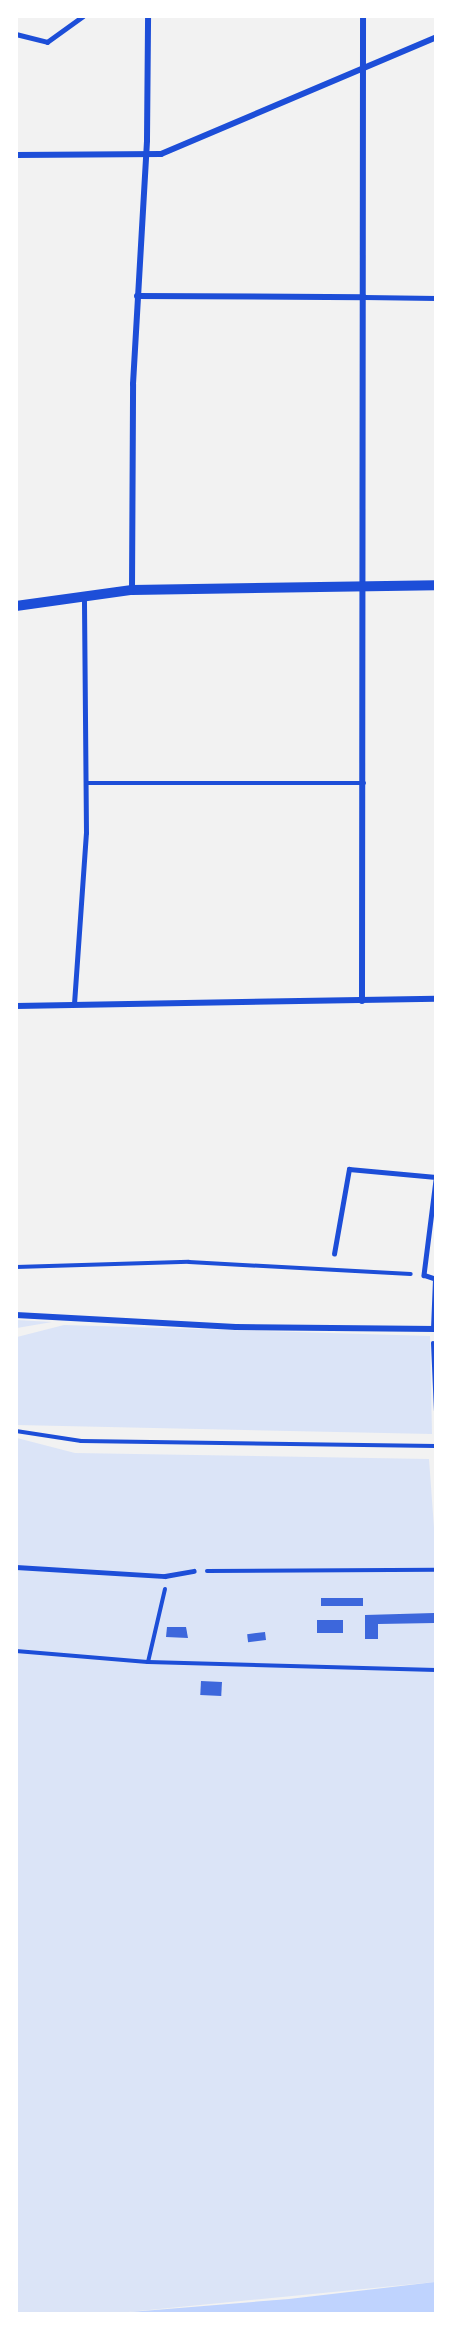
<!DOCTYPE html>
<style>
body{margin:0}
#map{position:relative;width:452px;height:2330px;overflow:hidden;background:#f2f2f2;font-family:Raleway,sans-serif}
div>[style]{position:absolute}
.green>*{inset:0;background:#dbe4f7}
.water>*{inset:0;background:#bfd3fe}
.building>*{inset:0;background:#3d67dc;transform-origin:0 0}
.path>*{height:4px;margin:-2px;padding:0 2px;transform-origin:2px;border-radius:2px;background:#1d4ed8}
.service>*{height:4.5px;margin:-2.25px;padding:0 2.25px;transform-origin:2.25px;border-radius:2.25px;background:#1d4ed8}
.minor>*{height:6px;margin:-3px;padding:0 3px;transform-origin:3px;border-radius:3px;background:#1d4ed8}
.tertiary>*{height:10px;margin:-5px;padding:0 5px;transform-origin:5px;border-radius:5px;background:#1d4ed8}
span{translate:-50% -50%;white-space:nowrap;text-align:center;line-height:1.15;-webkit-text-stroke:6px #fff;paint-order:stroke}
.frame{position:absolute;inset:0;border:18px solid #fff;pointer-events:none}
</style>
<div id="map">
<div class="green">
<div style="clip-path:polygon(16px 1320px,17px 1320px,52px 1322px,17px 1328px)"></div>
<div style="clip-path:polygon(64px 1325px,430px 1336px,432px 1434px,17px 1425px,17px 1337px)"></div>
<div style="clip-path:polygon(17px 1438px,75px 1453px,429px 1459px,436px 1555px,435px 2282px,118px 2313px,17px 2313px)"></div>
</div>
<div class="water">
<div style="clip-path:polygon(435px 2282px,435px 2313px,118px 2313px,289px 2299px)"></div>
</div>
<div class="building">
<div style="left:363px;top:1598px;width:8px;height:42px;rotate:90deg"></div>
<div style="clip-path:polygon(434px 1613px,435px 1623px,378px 1624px,378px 1639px,365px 1639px,365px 1615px)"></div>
<div style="left:317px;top:1620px;width:26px;height:13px"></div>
<div style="clip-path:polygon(167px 1627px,186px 1627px,188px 1638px,166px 1637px)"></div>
<div style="left:265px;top:1632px;width:8px;height:18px;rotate:83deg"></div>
<div style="left:201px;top:1681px;width:21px;height:14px;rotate:3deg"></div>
</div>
<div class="path">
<div style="left:16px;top:1267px;width:173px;rotate:-1.7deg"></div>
<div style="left:189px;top:1262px;width:222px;rotate:3.1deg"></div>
<div style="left:433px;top:1343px;width:68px;rotate:87.5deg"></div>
<div style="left:16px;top:1431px;width:66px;rotate:8.7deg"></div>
<div style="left:81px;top:1441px;width:355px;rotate:0.8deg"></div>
<div style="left:207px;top:1571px;width:229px;rotate:-0.3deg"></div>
<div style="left:16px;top:1651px;width:132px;rotate:4.8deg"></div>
<div style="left:148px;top:1662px;width:288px;rotate:1.6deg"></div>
<div style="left:148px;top:1662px;width:75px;rotate:-76.9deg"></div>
</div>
<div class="service">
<div style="left:16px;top:34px;width:32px;rotate:14deg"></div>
<div style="left:47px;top:42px;width:44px;rotate:-35.8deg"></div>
<div style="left:364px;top:297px;width:72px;rotate:0.8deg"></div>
<div style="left:87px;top:783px;width:277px"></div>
<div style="left:74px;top:1004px;width:171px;rotate:-86deg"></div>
<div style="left:86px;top:833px;width:237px;rotate:-90.5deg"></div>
<div style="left:436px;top:1180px;width:96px;rotate:97.2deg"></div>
<div style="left:424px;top:1275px;width:13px;rotate:18deg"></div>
<div style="left:334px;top:1254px;width:86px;rotate:-80deg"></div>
<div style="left:349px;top:1169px;width:87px;rotate:5.3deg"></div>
<div style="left:433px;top:1329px;width:50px;rotate:-87.7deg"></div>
<div style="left:16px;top:1567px;width:149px;rotate:3.5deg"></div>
<div style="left:165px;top:1576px;width:29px;rotate:-10deg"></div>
</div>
<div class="minor">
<div style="left:16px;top:155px;width:145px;rotate:-0.4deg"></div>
<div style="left:161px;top:154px;width:299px;rotate:-23deg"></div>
<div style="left:137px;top:296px;width:227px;rotate:0.3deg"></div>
<div style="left:132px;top:590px;width:206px;rotate:-89.7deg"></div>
<div style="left:133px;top:384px;width:244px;rotate:-86.7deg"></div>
<div style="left:147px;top:140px;width:124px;rotate:-89.5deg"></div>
<div style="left:362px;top:1001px;width:985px;rotate:-89.94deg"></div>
<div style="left:16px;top:1006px;width:420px;rotate:-1deg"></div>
<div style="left:16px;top:1315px;width:220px;rotate:3.1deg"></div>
<div style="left:236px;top:1327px;width:200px;rotate:0.6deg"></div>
</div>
<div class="tertiary">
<div style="left:16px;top:606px;width:117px;rotate:-7.9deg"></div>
<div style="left:132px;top:590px;width:304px;rotate:-0.9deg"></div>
</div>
<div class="frame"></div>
</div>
